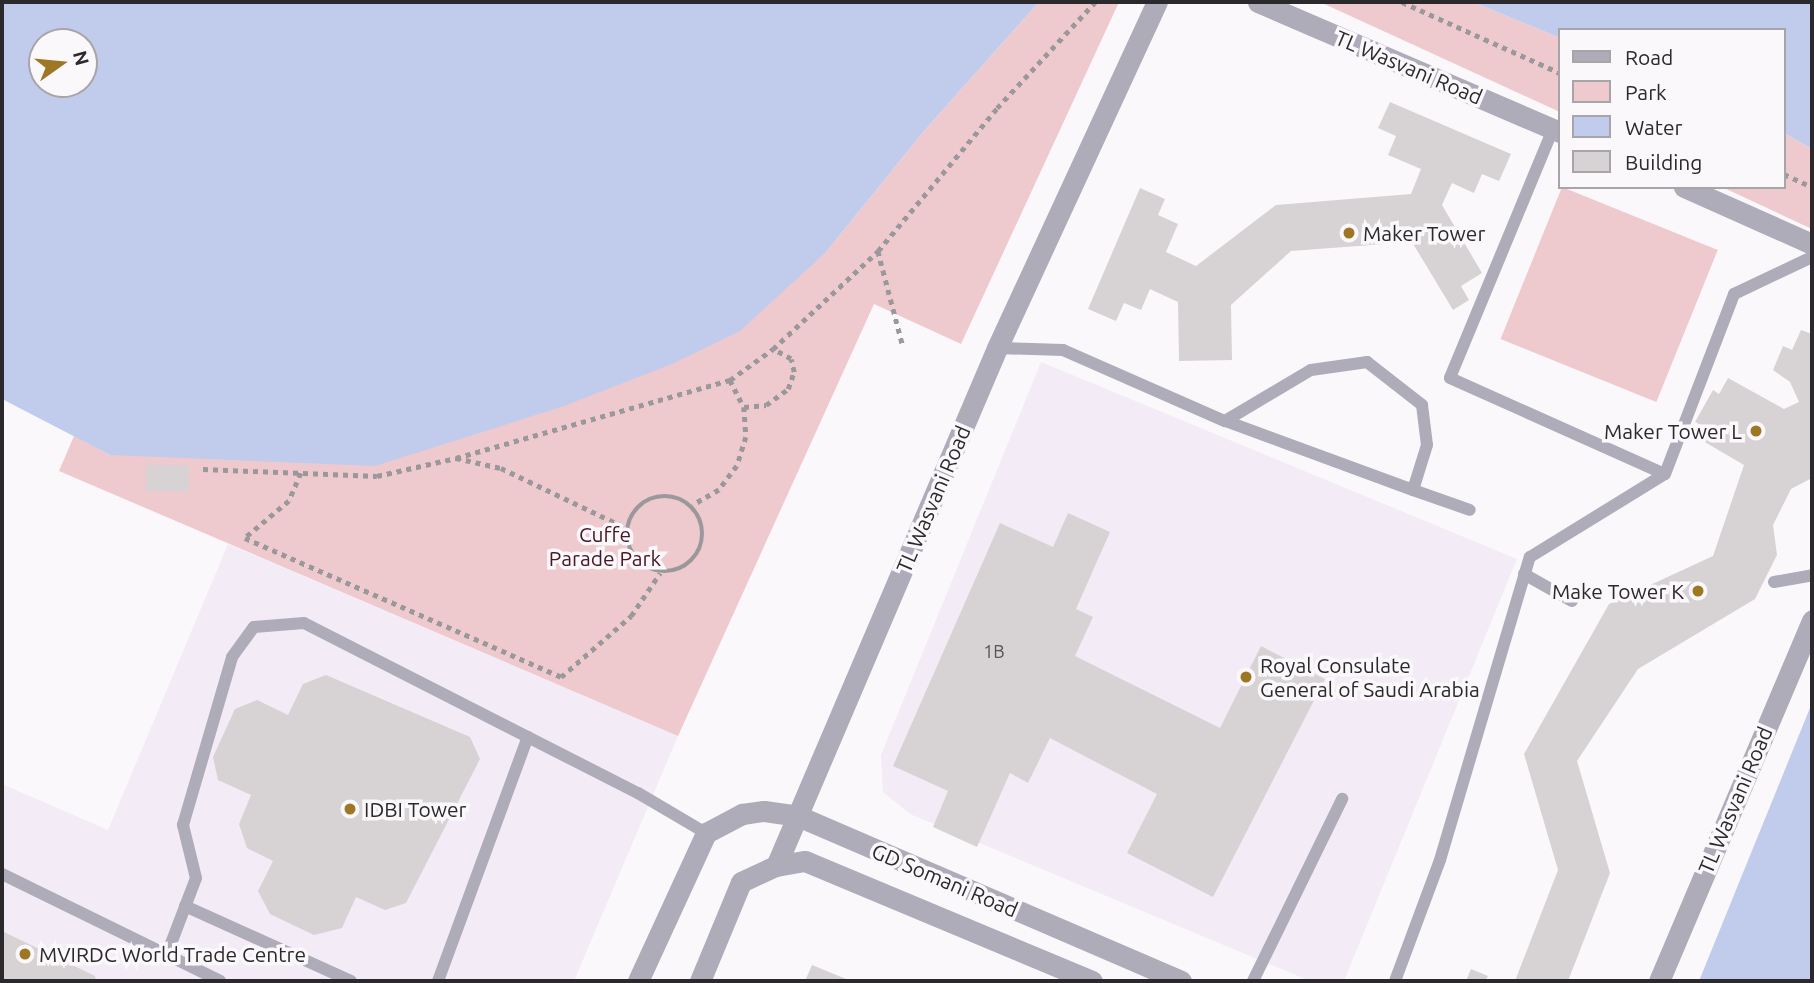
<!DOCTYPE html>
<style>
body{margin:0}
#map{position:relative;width:1814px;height:983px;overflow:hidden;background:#fbf8fc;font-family:Ubuntu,sans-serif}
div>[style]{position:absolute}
.built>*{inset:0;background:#f3ebf5}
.green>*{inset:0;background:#eec9ce;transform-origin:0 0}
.water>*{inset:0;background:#c1ccec}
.building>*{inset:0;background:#d7d3d5;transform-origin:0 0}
.path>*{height:4.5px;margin-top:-2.25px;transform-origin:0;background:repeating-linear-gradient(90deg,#9b989b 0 5px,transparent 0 10px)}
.path>.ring{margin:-2.25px;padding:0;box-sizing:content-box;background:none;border:4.5px solid #9b989b;border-radius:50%}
.lane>*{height:12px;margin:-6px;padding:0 6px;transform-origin:6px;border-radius:6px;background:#afacba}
.street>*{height:21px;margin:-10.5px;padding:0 10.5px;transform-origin:10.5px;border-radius:10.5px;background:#afacba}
.dots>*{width:19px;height:19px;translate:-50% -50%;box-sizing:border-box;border:4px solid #fbf8fc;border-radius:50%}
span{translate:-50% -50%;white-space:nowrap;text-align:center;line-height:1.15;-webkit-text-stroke:7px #fbf8fc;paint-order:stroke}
.number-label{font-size:18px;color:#565456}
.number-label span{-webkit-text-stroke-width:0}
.street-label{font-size:21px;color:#2b292b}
.poi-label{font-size:21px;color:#2b292b}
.left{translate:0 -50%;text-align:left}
.right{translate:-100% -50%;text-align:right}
.park-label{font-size:21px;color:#471622}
.frame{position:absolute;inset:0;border:4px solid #2b292b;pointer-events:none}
.legend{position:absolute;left:1558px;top:28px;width:228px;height:161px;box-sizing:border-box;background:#fbf8fc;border:2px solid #a8a5a8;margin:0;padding:9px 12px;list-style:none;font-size:21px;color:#2b292b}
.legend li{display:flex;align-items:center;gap:14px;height:35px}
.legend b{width:35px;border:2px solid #a8a5a8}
.north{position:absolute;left:28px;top:28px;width:70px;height:70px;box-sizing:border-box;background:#fbf8fc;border:2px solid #a8a5a8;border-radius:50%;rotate:75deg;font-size:19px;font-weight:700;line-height:28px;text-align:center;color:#2b292b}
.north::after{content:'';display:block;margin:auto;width:24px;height:32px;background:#9d7724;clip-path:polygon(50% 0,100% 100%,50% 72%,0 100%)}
</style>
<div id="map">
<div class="built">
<div style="clip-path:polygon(1041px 362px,1517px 559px,1344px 981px,1310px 981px,910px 814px,883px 792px,881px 755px)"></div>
<div style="clip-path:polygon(228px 544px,678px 736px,574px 981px,2px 981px,2px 784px,108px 830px)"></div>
</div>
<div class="green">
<div style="clip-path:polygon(1039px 2px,1119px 2px,961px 344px,874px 304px,678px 736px,59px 471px,74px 436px,110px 455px,826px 252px,924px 131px)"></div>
<div style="clip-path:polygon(1320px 2px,1473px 2px,1560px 38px,1560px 112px)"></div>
<div style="clip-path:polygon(1784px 133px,1812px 149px,1812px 229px,1722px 187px,1784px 187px)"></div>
<div style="left:1562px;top:187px;width:168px;height:164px;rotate:22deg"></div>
</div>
<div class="water">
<div style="clip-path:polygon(evenodd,2px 2px,1039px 2px,924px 131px,826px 252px,740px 331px,672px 364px,564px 406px,375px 466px,110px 455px,2px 399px,2px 2px,42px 42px,84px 42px,84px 84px,42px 84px,42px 42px)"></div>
<div style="clip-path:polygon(1473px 2px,1812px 2px,1812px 149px,1784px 133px,1784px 30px,1560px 30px,1560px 38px)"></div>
<div style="clip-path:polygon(1812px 703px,1812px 981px,1699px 981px)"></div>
</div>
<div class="building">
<div style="clip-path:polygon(1390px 102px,1511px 154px,1499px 181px,1482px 174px,1474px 193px,1452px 183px,1442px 205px,1482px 273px,1461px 286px,1469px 300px,1453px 310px,1412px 242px,1291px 251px,1231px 305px,1232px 360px,1179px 361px,1178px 302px,1150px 289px,1141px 310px,1124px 303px,1116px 321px,1088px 309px,1140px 188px,1165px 199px,1158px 215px,1178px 224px,1166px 252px,1196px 266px,1276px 205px,1411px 194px,1421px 169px,1388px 155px,1396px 136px,1378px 128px)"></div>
<div style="clip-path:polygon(1801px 330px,1812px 334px,1812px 478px,1791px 489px,1773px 525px,1777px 555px,1755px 599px,1638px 669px,1577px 761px,1610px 873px,1568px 981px,1515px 981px,1558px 870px,1524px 754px,1609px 604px,1713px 556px,1744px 465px,1696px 437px,1703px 426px,1695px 422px,1713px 390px,1719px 394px,1728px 378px,1784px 409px,1799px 402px,1790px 382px,1773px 370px,1783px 346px,1792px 350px)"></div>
<div style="left:146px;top:465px;width:43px;height:26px;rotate:1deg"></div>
<div style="clip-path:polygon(1068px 513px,1110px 532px,1076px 609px,1093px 617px,1075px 656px,1220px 728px,1261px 646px,1325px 679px,1213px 897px,1127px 853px,1157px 794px,1050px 738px,1028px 783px,1010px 773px,977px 847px,933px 827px,948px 791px,893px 766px,1000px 523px,1053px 547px)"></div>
<div style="clip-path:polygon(326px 675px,470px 737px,480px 759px,406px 903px,385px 910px,356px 897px,342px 928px,314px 935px,270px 914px,258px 891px,273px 861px,247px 848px,239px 824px,251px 795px,218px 780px,213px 757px,235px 709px,257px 700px,288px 715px,303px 684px)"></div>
<div style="clip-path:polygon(2px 931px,95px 976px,96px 981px,2px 981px)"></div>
<div style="clip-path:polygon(812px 965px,851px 981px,805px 981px)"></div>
<div style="clip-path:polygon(1471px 969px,1488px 976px,1485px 981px,1466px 981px)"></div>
</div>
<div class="path">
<div style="left:1402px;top:2px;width:173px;rotate:24.2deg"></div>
<div style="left:1784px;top:174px;width:31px;rotate:25deg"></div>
<div style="left:878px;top:251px;width:98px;rotate:75.3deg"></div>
<div style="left:730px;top:380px;width:53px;rotate:-35.8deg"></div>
<div style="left:773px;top:349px;width:144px;rotate:-43deg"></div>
<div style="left:878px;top:251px;width:186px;rotate:-50.2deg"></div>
<div style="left:997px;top:108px;width:144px;rotate:-47.2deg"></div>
<div style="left:744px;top:407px;width:22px;rotate:-5deg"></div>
<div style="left:766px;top:405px;width:27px;rotate:-36deg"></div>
<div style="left:788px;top:389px;width:18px;rotate:-71deg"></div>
<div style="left:794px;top:372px;width:13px;rotate:-103deg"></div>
<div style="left:791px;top:359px;width:21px;rotate:-151deg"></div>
<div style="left:456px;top:458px;width:46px;rotate:12.5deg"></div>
<div style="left:501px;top:468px;width:139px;rotate:25.6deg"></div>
<div style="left:203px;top:469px;width:174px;rotate:2.3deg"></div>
<div style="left:377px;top:476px;width:81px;rotate:-12.8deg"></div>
<div style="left:456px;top:458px;width:285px;rotate:-15.9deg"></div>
<div style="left:730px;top:380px;width:30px;rotate:63deg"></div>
<div style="left:744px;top:407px;width:30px;rotate:86deg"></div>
<div style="left:746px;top:437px;width:30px;rotate:107deg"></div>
<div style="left:737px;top:466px;width:30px;rotate:127deg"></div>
<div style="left:719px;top:490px;width:30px;rotate:150deg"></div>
<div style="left:301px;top:473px;width:30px;rotate:113deg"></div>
<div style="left:289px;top:501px;width:57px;rotate:139.9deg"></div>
<div style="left:245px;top:538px;width:345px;rotate:23.7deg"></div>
<div style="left:561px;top:677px;width:93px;rotate:-41.1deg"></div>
<div style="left:631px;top:616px;width:52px;rotate:-56deg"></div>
<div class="ring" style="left:627px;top:496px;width:71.5px;height:71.5px"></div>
</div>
<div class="lane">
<div style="left:1553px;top:129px;width:269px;rotate:112.5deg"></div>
<div style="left:1450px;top:378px;width:235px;rotate:24.1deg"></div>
<div style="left:997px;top:348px;width:66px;rotate:1.7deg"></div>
<div style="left:1063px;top:350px;width:177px;rotate:23.7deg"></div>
<div style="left:1225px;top:421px;width:100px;rotate:-30.7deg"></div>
<div style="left:1311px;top:370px;width:57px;rotate:-8.1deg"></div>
<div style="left:1367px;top:362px;width:70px;rotate:38deg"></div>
<div style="left:1422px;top:405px;width:40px;rotate:82.9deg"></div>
<div style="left:1427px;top:445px;width:47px;rotate:107.3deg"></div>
<div style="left:1413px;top:490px;width:200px;rotate:-159.8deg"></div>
<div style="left:1413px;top:490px;width:60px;rotate:19.3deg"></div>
<div style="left:1524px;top:574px;width:55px;rotate:29.4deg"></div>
<div style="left:1774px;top:582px;width:39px;rotate:-10deg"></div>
<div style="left:2px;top:874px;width:243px;rotate:26.1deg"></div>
<div style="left:185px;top:906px;width:182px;rotate:24.3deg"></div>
<div style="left:167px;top:954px;width:81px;rotate:-69.1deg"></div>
<div style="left:196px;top:878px;width:55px;rotate:-103.8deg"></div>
<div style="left:183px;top:825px;width:175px;rotate:-73.7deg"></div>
<div style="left:232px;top:657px;width:37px;rotate:-54deg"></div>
<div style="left:254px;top:627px;width:50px;rotate:-4.6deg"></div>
<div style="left:304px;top:623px;width:375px;rotate:27deg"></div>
<div style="left:638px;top:793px;width:79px;rotate:30.5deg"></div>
<div style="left:438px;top:981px;width:260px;rotate:-69.8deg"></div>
<div style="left:1253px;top:981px;width:203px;rotate:-63.9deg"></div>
<div style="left:1395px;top:981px;width:129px;rotate:-69.6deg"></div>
<div style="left:1440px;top:860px;width:316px;rotate:-73.5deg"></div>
<div style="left:1530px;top:557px;width:158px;rotate:-31.6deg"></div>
<div style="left:1665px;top:474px;width:193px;rotate:-69deg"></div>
<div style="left:1734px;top:294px;width:86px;rotate:-25.4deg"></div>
</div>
<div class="street">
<div style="left:1258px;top:2px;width:329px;rotate:23.3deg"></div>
<div style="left:1684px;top:187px;width:140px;rotate:24deg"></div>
<div style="left:776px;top:866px;width:563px;rotate:-66.89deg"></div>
<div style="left:997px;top:348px;width:381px;rotate:-65.2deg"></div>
<div style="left:638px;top:981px;width:163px;rotate:-65.3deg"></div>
<div style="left:706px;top:833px;width:41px;rotate:-27.8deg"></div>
<div style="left:742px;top:814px;width:22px;rotate:-8deg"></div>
<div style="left:764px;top:811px;width:34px;rotate:8deg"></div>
<div style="left:798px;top:816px;width:417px;rotate:23.3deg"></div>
<div style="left:700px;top:981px;width:107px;rotate:-67.5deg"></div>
<div style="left:741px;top:882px;width:38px;rotate:-25deg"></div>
<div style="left:776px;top:866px;width:29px;rotate:-10deg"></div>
<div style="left:805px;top:861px;width:311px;rotate:22.7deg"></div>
<div style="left:1659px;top:981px;width:392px;rotate:-67deg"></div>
</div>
<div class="dots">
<div style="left:1349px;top:233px;background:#9d7724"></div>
<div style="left:1756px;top:431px;background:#9d7724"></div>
<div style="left:1698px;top:591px;background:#9d7724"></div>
<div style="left:1246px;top:677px;background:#9d7724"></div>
<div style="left:350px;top:809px;background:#9d7724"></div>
<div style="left:25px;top:954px;background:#9d7724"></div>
</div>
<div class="number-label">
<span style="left:994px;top:651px">1B</span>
</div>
<div class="street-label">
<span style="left:1409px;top:67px;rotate:23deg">TL Wasvani Road</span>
<span style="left:933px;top:499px;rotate:-67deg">TL Wasvani Road</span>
<span style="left:1735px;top:800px;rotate:-67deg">TL Wasvani Road</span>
<span style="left:945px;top:880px;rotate:23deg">GD Somani Road</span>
</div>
<div class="poi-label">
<span class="left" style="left:1363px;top:233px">Maker Tower</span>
<span class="right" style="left:1742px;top:431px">Maker Tower L</span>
<span class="right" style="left:1684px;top:591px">Make Tower K</span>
<span class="left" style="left:1260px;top:677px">Royal Consulate<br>General of Saudi Arabia</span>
<span class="left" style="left:364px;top:809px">IDBI Tower</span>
<span class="left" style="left:39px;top:954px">MVIRDC World Trade Centre</span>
</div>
<div class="park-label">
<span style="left:605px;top:546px">Cuffe<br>Parade Park</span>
</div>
<div class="frame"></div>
<ul class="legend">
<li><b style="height:9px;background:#afacba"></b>Road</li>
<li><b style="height:19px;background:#eec9ce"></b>Park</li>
<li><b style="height:19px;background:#c1ccec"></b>Water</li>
<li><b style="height:19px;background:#d7d3d5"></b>Building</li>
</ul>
<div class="north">N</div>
</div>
